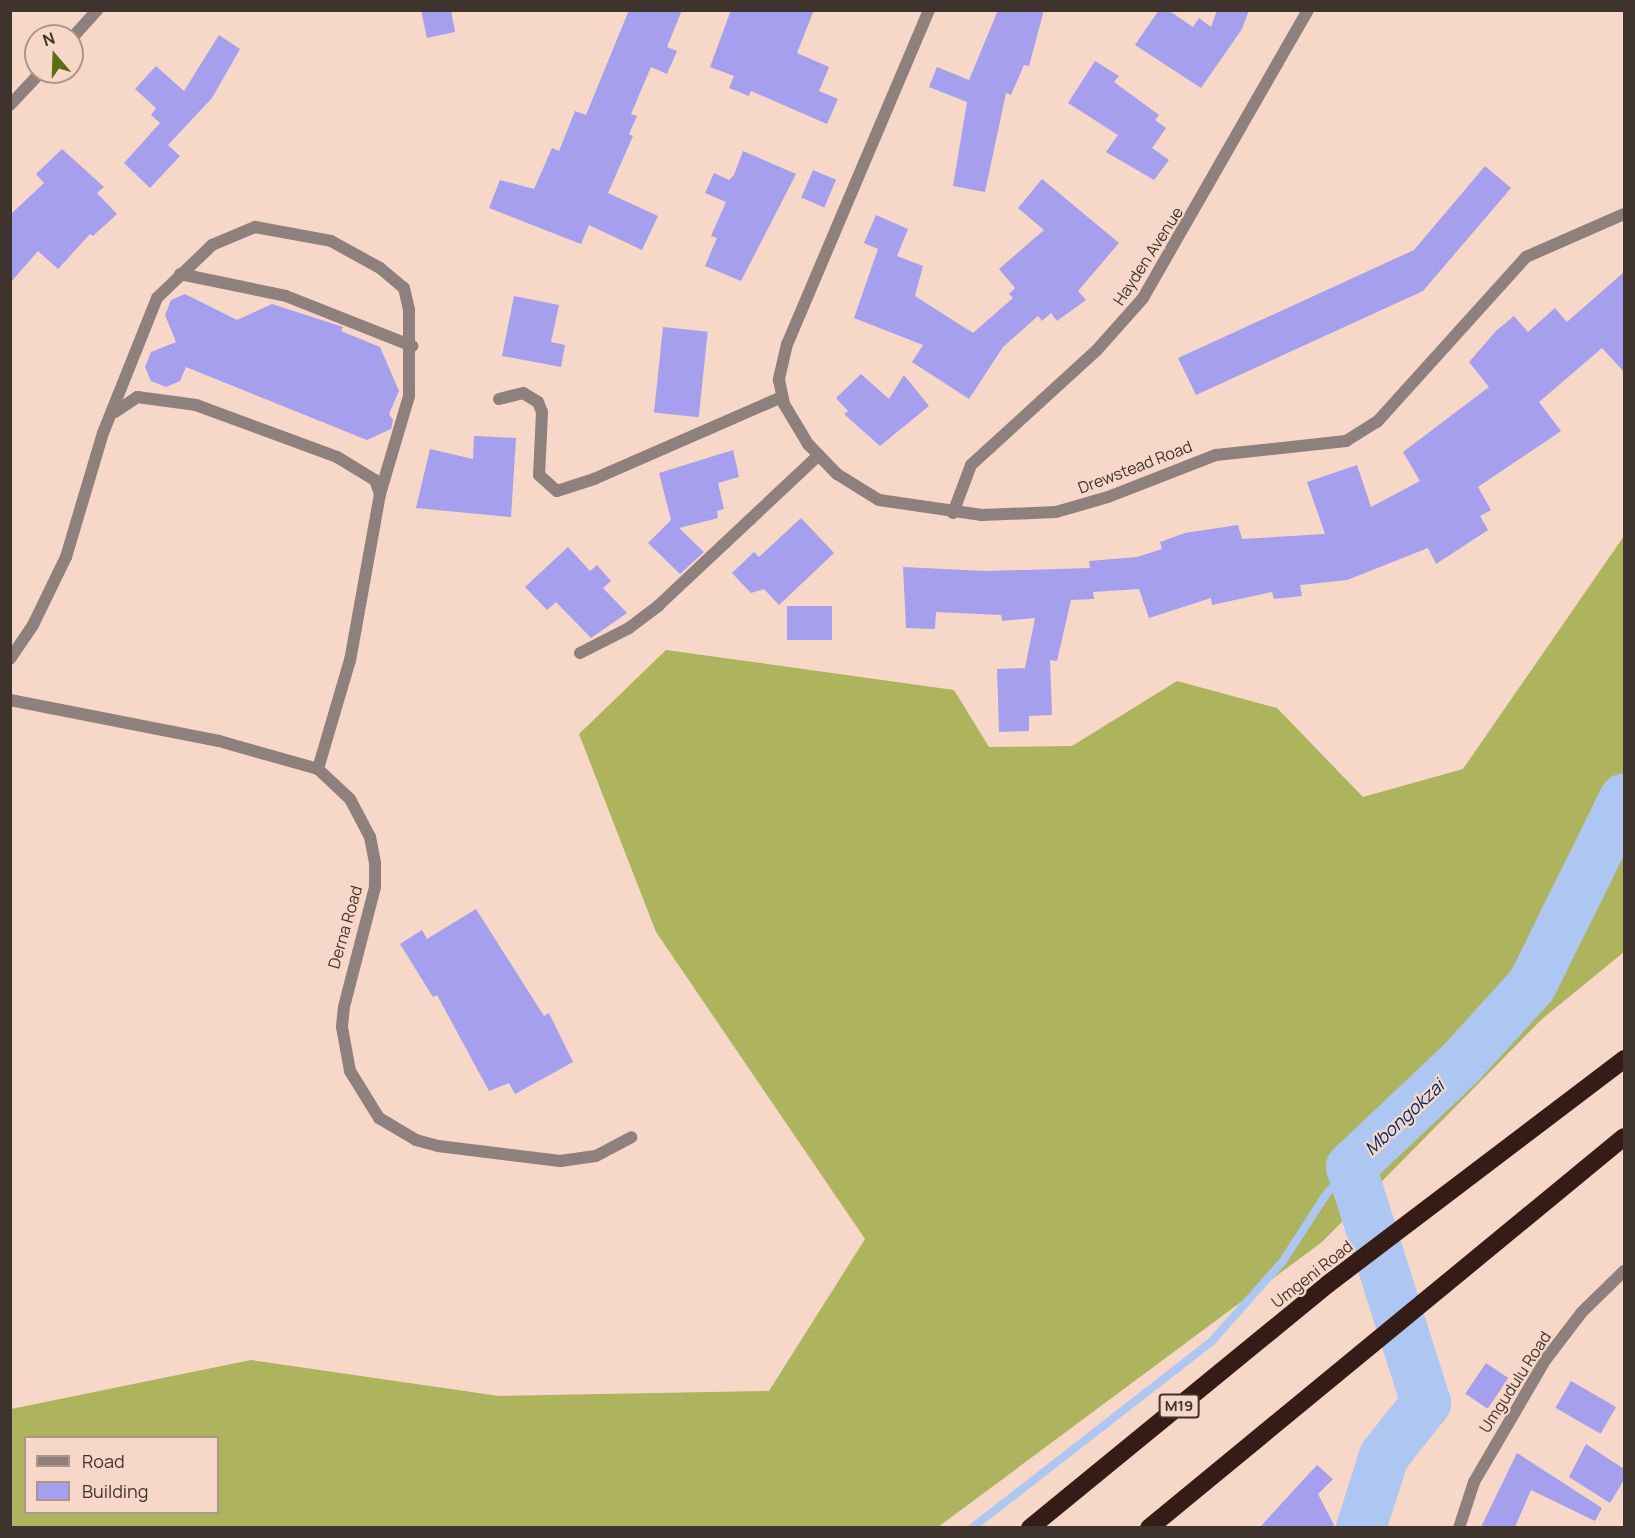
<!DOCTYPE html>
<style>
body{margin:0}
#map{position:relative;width:1635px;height:1538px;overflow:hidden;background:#f6d7c8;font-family:Manrope,sans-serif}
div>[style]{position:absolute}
.forest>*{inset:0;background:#aeb45d}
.stream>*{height:8px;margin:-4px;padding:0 4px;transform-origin:4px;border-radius:4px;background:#adc7f2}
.river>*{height:50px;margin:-25px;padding:0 25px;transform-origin:25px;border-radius:25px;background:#adc7f2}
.building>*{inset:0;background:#a59fed;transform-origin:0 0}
.lane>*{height:12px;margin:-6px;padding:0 6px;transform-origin:6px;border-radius:6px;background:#8e807d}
.street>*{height:12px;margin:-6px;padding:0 6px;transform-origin:6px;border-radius:6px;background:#8e807d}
.highway>*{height:18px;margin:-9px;padding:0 9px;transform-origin:9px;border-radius:9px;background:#351c16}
span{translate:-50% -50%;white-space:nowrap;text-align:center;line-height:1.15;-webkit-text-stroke:4.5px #f6d7c8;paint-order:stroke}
.shield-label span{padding:2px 4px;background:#f6d7c8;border:2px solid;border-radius:4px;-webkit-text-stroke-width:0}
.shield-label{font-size:15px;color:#3f332d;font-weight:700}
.street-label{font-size:16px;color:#3f332d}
.water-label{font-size:18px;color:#042965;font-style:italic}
.frame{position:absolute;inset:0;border:12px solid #3f332d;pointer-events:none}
.legend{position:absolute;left:24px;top:1436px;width:195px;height:78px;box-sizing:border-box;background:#f6d7c8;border:2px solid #ad958a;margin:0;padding:8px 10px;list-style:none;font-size:18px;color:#3f332d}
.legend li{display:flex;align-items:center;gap:12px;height:30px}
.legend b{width:30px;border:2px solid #ad958a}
.north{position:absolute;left:24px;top:24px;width:60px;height:60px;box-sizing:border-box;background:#f6d7c8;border:2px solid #ad958a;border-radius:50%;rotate:341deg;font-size:16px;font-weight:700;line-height:24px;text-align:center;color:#3f332d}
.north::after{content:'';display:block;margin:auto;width:21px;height:27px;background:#5c6b15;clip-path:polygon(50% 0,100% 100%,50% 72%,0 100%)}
</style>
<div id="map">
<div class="forest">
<div style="clip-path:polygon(evenodd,1624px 536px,1624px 952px,1542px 1019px,1322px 1242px,938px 1527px,11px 1527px,11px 1409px,251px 1360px,499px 1396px,769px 1391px,865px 1239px,656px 932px,579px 734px,666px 650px,954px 690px,989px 747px,1072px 746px,1177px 681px,1277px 708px,1363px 797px,1463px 769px,1624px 536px,26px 1438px,218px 1438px,218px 1512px,26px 1512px,26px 1438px)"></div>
</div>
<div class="stream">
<div style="left:972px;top:1528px;width:304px;rotate:-37.9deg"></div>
<div style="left:1212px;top:1341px;width:107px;rotate:-48.4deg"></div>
<div style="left:1283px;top:1261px;width:81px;rotate:-57.1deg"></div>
<div style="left:1327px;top:1193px;width:35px;rotate:-47deg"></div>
</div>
<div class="river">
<div style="left:1361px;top:1528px;width:76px;rotate:-72.3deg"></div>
<div style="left:1384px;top:1456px;width:68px;rotate:-51.6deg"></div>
<div style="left:1426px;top:1403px;width:248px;rotate:-107.6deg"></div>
<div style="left:1351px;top:1167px;width:151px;rotate:-43.4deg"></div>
<div style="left:1461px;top:1063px;width:105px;rotate:-47.7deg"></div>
<div style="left:1532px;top:985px;width:208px;rotate:-63.7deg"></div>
</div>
<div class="building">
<div style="clip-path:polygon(421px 10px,451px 10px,455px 32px,427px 38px)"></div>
<div style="clip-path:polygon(629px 10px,682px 10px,667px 47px,677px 51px,667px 74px,651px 67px,631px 114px,637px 116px,629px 134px,633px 136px,608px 193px,658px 216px,642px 250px,589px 225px,581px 244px,489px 208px,500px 180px,534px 189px,552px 148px,559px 151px,575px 111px,586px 115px)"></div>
<div style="clip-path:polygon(731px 10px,814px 10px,797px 53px,829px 67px,819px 91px,838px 99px,827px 124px,751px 91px,749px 96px,729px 88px,734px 76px,710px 67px)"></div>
<div style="clip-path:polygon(998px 10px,1044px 10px,1029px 66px,1024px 65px,1011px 95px,1006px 93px,985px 192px,953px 186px,967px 102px,929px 87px,937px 67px,969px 80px)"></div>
<div style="clip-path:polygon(1159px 10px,1168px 10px,1193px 27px,1199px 18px,1211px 27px,1217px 10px,1249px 10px,1242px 29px,1201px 88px,1135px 45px)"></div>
<div style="clip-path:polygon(219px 35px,240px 49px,212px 98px,168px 145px,180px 156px,150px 188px,124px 163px,160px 123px,151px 115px,156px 108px,135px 89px,156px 66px,184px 91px)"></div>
<div style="clip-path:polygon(1095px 61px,1119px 76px,1114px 82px,1159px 115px,1155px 120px,1166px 128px,1152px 148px,1169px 160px,1154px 180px,1106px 152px,1118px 135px,1068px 103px)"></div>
<div style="clip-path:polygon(62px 149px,104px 187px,97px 193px,117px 214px,93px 236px,90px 234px,58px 269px,38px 251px,10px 283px,10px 215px,44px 183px,36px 174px)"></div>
<div style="clip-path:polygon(743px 151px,796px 174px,741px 281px,705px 266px,717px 238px,711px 236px,726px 202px,705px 193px,714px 173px,729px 180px,734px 175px)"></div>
<div style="clip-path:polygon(1485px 166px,1511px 188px,1423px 291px,1196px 395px,1178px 358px,1414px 250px)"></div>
<div style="left:813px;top:170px;width:25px;height:30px;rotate:23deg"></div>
<div style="clip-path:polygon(1042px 179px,1119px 243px,1078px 291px,1086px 300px,1057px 321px,1051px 313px,1042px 321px,1038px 316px,1003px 347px,969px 399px,912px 362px,923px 345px,854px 318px,878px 249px,864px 243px,876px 215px,908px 229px,897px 256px,923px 266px,915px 296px,973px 333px,1013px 298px,1009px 294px,1015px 288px,999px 269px,1044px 230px,1018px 208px)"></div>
<div style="clip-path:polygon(1624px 272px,1624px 372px,1602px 348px,1539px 402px,1561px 431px,1478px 487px,1491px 510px,1480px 516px,1488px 530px,1436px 564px,1428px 548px,1347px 580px,1300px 585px,1302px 596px,1274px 599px,1272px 592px,1212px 605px,1211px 598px,1149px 618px,1139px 589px,1093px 592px,1094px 599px,1071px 600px,1057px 661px,1050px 660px,1052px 715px,1029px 716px,1029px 731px,999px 732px,997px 669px,1025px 668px,1035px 618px,1002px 621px,1001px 615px,936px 612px,935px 629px,906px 628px,903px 567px,986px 571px,1090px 568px,1089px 561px,1137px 557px,1162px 549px,1160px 542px,1185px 533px,1238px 525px,1242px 539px,1325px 534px,1307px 482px,1357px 465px,1371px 507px,1420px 481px,1403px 452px,1489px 387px,1469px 362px,1496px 331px,1514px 316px,1528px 332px,1555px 308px,1567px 322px)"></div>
<div style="clip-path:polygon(185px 294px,237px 320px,272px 304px,343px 327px,341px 331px,380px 347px,399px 391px,389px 414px,393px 420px,391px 429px,367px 440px,186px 367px,180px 381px,166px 387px,151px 381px,145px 367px,151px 352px,176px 342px,165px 315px,171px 300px)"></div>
<div style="clip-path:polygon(514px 296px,559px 305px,551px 342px,565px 345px,561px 367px,502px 356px)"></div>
<div style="left:663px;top:327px;width:45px;height:86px;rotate:6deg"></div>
<div style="clip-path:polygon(861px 374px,889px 399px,904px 375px,929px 406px,880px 446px,844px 414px,848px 411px,836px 398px)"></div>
<div style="clip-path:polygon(474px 436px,516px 438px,511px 517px,416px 508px,430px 449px,473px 459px)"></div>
<div style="clip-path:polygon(733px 450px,739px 477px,718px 483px,724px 509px,717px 511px,718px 518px,679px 528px,704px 552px,680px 574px,648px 543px,671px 520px,659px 473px)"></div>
<div style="clip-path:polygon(801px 518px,834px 553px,779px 605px,764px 589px,751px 593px,732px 573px,754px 552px,759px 557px)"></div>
<div style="clip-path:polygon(568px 547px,590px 571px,597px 565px,611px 581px,603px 588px,627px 613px,591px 638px,556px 602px,547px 610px,525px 587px)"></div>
<div style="left:787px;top:606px;width:45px;height:34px"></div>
<div style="clip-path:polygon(476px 909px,544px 1016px,549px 1013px,573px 1062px,515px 1094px,509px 1083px,489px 1091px,437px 995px,433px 997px,400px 944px,422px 930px,427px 939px)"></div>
<div style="left:1486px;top:1363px;width:27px;height:37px;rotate:34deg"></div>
<div style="left:1571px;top:1381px;width:52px;height:31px;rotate:30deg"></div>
<div style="clip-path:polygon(1586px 1444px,1624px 1469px,1624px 1480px,1610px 1503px,1569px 1477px)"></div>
<div style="clip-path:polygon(1517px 1453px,1602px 1508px,1595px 1521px,1531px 1490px,1515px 1527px,1481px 1527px)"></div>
<div style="clip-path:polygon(1317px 1465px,1333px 1479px,1318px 1494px,1335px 1527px,1260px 1527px)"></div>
</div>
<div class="lane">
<div style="left:180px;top:274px;width:108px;rotate:11.7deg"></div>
<div style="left:286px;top:296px;width:136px;rotate:21.6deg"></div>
<div style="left:115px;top:412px;width:27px;rotate:-34deg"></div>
<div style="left:137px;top:397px;width:60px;rotate:7.7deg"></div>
<div style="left:196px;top:405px;width:150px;rotate:20.2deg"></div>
<div style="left:337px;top:457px;width:44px;rotate:31.2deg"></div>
<div style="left:375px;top:480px;width:15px;rotate:70deg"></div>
<div style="left:10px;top:659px;width:41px;rotate:-55.9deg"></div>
<div style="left:33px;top:625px;width:76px;rotate:-64.1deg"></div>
<div style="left:66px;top:557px;width:129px;rotate:-73.4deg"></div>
<div style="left:103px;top:433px;width:145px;rotate:-68.2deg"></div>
<div style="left:157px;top:298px;width:76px;rotate:-43.9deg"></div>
<div style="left:212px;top:245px;width:47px;rotate:-22.7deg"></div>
<div style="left:255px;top:227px;width:77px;rotate:10.4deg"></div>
<div style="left:331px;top:241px;width:56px;rotate:28.9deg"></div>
<div style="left:380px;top:268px;width:31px;rotate:40deg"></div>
<div style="left:404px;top:288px;width:23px;rotate:77deg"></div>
<div style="left:409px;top:310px;width:86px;rotate:90deg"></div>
<div style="left:409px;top:396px;width:102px;rotate:106.5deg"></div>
<div style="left:380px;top:494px;width:169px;rotate:100.2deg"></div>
<div style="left:350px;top:660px;width:114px;rotate:106.4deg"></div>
<div style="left:318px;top:769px;width:44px;rotate:43.2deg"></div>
<div style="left:350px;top:799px;width:43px;rotate:62.2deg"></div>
<div style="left:370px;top:837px;width:26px;rotate:79deg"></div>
<div style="left:375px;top:863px;width:24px;rotate:90deg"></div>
<div style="left:375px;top:887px;width:124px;rotate:104.5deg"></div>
<div style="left:344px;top:1007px;width:20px;rotate:96deg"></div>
<div style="left:342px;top:1027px;width:45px;rotate:79.7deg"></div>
<div style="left:350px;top:1071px;width:55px;rotate:58.3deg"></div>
<div style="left:379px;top:1118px;width:43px;rotate:30.7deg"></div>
<div style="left:416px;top:1140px;width:23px;rotate:15deg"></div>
<div style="left:438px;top:1146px;width:123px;rotate:7deg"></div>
<div style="left:560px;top:1161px;width:36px;rotate:-8deg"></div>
<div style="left:596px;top:1156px;width:40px;rotate:-28deg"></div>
</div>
<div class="street">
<div style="left:929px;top:10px;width:363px;rotate:113deg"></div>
<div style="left:787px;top:344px;width:37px;rotate:103deg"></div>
<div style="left:779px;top:380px;width:25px;rotate:78deg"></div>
<div style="left:784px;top:404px;width:47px;rotate:59deg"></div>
<div style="left:808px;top:444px;width:42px;rotate:46deg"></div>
<div style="left:837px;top:474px;width:49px;rotate:31.8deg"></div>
<div style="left:879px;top:500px;width:104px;rotate:8.3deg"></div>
<div style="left:982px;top:515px;width:74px;rotate:-2.3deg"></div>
<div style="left:1056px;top:512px;width:54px;rotate:-16.1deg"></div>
<div style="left:1108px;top:497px;width:116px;rotate:-21.3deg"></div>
<div style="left:1216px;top:455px;width:131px;rotate:-6.1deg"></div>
<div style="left:1346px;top:441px;width:36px;rotate:-32deg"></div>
<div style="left:1377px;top:422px;width:222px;rotate:-47.9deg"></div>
<div style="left:1526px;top:257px;width:107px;rotate:-23.7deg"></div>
<div style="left:72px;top:38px;width:38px;rotate:-48deg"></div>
<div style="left:10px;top:105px;width:45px;rotate:-46.8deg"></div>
<div style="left:499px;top:399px;width:25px;rotate:-14deg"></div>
<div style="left:523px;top:393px;width:17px;rotate:31deg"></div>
<div style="left:538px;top:402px;width:11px;rotate:68deg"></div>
<div style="left:542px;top:412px;width:63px;rotate:92.7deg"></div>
<div style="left:539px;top:475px;width:24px;rotate:42deg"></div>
<div style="left:557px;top:491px;width:39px;rotate:-18deg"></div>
<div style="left:594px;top:479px;width:205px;rotate:-23.6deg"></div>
<div style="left:953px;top:513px;width:51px;rotate:-69.4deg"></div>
<div style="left:971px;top:465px;width:169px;rotate:-42.4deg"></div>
<div style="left:1096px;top:351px;width:71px;rotate:-48.4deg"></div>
<div style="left:1143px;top:298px;width:332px;rotate:-60.2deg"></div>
<div style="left:580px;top:653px;width:55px;rotate:-27deg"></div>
<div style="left:629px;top:628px;width:38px;rotate:-37deg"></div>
<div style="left:659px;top:605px;width:219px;rotate:-43.2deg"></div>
<div style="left:10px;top:700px;width:213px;rotate:11.1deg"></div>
<div style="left:219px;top:741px;width:103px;rotate:15.8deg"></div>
<div style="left:1459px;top:1528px;width:48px;rotate:-71.9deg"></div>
<div style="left:1474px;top:1482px;width:143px;rotate:-59.7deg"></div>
<div style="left:1546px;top:1359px;width:59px;rotate:-52.5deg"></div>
<div style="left:1582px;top:1312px;width:59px;rotate:-44.3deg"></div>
</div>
<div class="highway">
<div style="left:1030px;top:1528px;width:385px;rotate:-39.3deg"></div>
<div style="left:1328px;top:1284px;width:372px;rotate:-37.2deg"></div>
<div style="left:1149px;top:1528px;width:615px;rotate:-39.46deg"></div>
</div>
<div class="shield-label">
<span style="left:1179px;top:1406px">M19</span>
</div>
<div class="street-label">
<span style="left:1148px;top:256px;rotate:-57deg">Hayden Avenue</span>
<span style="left:1135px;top:467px;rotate:-21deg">Drewstead Road</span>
<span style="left:345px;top:927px;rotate:-74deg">Derna Road</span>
<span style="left:1312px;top:1274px;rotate:-38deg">Umgeni Road</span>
<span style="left:1515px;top:1382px;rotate:-57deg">Umgudulu Road</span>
</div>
<div class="water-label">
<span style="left:1404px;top:1117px;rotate:-43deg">Mbongokzai</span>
</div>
<div class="frame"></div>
<ul class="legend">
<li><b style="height:8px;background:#8e807d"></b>Road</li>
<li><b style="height:16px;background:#a59fed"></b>Building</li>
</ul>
<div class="north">N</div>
</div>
